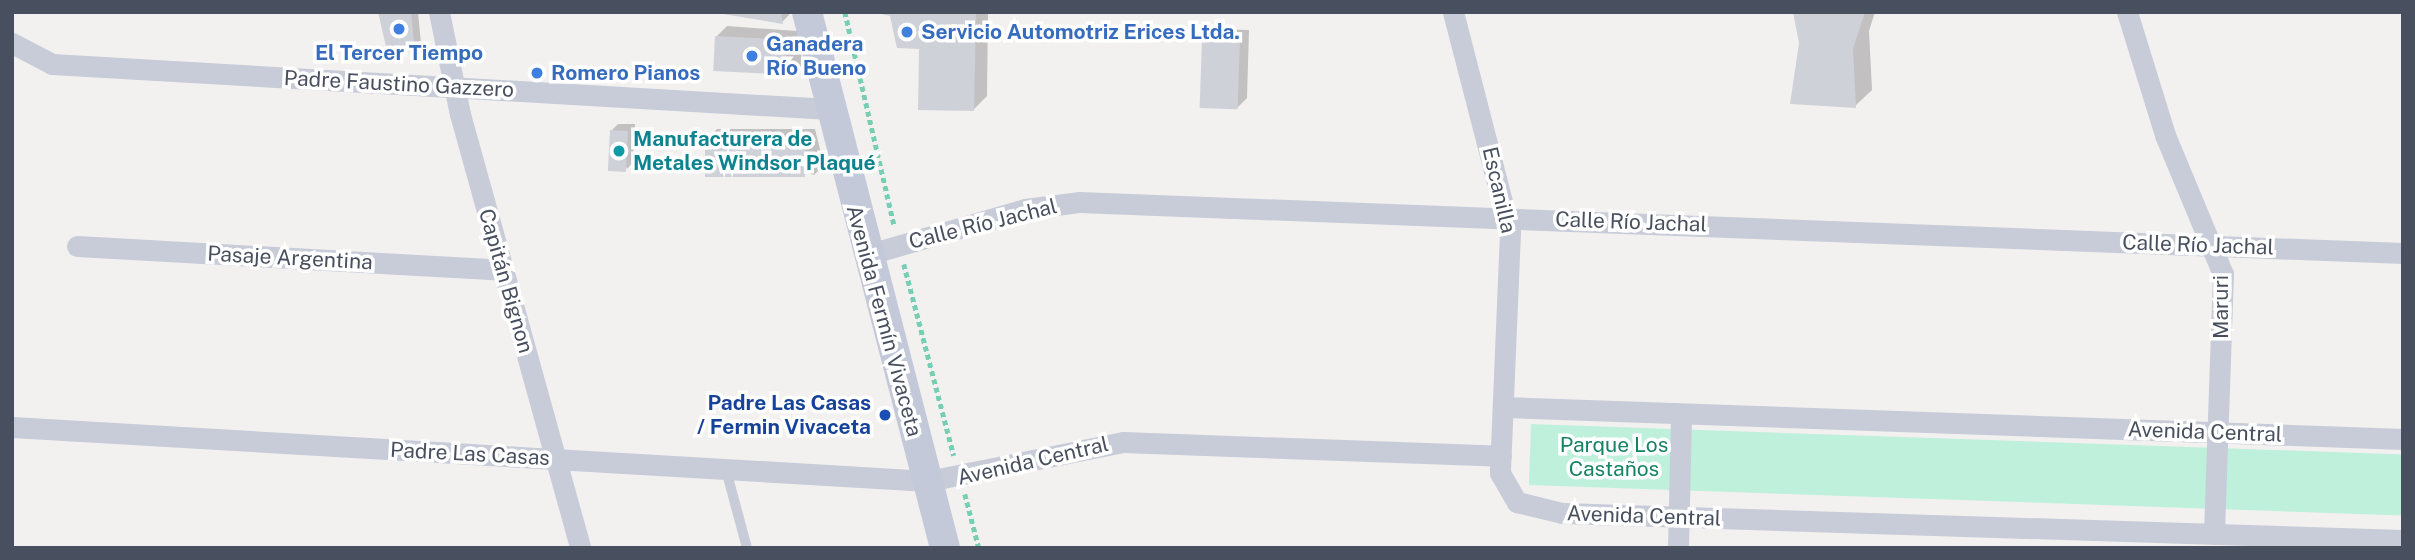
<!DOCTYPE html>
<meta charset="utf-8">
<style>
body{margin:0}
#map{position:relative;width:2415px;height:560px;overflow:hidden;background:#f3f1f0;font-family:"Public Sans",sans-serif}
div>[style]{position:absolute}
.green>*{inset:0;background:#bff0dc;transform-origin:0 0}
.shadow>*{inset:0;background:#0003}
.building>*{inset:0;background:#cfd1d8;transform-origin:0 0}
.path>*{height:4.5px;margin-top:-2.25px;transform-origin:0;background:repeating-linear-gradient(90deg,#76cfb5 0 5px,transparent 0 8.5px)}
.lane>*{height:10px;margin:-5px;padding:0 5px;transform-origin:5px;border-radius:5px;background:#c7ccd8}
.street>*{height:21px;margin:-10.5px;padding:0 10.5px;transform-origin:10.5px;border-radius:10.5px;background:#c7ccd8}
.secondary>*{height:30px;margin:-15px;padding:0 15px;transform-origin:15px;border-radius:15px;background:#c3c9d9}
.dots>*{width:19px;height:19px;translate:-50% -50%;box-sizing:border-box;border:4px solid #fff;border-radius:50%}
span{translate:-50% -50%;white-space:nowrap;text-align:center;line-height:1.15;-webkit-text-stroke:7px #fff;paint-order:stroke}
.shop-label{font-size:21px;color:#366cbe;font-weight:700}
.left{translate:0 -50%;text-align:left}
.street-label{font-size:21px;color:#484f5e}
.culture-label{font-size:21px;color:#0d838f;font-weight:700}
.transit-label{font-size:21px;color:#164399;font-weight:700}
.right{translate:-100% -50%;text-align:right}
.park-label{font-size:21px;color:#168362}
.frame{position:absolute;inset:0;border:14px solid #484f5e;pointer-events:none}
</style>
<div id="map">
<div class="green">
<div style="left:1531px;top:424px;width:873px;height:61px;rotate:2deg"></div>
</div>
<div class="shadow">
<div style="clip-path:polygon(380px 12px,418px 12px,421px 44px,415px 51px)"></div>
<div style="clip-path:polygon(725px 12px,788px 12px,789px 15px,782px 22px)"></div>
<div style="clip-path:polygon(874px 12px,988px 12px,987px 96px,974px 109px,894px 14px)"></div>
<div style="clip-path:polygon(1796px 12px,1875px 12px,1869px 31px,1872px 90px,1855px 106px,1801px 43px)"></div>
<div style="clip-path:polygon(727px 26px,797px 31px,803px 64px,793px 74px,717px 36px)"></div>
<div style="clip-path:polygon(1214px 29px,1249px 30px,1247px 98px,1237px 108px,1204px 40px)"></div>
<div style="clip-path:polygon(618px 124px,635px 124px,633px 162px,627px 169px,611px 131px)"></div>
<div style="clip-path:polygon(717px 129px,815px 129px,824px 165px,814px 175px,707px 139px)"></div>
</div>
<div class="building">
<div style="clip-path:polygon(378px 12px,411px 12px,415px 52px,387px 51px)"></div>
<div style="clip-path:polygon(723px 12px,781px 12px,783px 24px,723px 14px)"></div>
<div style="clip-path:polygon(872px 12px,976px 12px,974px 111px,918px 110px,919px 49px,897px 48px,890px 16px)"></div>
<div style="clip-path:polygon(1793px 12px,1865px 12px,1853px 49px,1856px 108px,1790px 104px,1799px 43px)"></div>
<div style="left:715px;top:36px;width:72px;height:35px;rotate:3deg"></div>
<div style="left:1202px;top:39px;width:38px;height:69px;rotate:2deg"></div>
<div style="left:610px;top:130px;width:18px;height:41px;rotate:3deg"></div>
<div style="left:705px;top:138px;width:100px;height:39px"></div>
</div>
<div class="path">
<div style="left:845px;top:12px;width:219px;rotate:77deg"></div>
<div style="left:904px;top:264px;width:198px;rotate:75.4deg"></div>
<div style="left:965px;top:494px;width:56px;rotate:75.5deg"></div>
</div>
<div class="lane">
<div style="left:726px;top:470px;width:81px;rotate:74.9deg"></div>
</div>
<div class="street">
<div style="left:439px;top:12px;width:104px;rotate:78.4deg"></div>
<div style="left:460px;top:114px;width:450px;rotate:74.5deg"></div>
<div style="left:1453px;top:12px;width:227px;rotate:75.5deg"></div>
<div style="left:1510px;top:232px;width:241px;rotate:92.4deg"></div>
<div style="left:1500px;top:473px;width:34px;rotate:60deg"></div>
<div style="left:1517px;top:502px;width:46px;rotate:13.7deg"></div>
<div style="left:1562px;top:513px;width:841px;rotate:1.84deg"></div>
<div style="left:2127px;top:12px;width:129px;rotate:72.8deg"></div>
<div style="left:2165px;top:135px;width:151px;rotate:67.4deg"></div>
<div style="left:2223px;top:274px;width:260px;rotate:92deg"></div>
<div style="left:12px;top:43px;width:45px;rotate:27.7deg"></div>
<div style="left:52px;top:64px;width:779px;rotate:3.31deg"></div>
<div style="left:77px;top:246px;width:427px;rotate:3.2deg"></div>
<div style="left:866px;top:255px;width:166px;rotate:-16.1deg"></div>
<div style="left:1025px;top:209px;width:54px;rotate:-7.4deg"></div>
<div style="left:1079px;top:202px;width:1325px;rotate:2.21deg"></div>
<div style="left:1505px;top:407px;width:899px;rotate:2.04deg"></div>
<div style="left:12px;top:427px;width:918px;rotate:3.37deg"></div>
<div style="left:928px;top:481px;width:199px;rotate:-11.3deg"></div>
<div style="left:1123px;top:442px;width:378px;rotate:2.1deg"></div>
<div style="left:1678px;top:548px;width:133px;rotate:-88.7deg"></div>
</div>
<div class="secondary">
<div style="left:807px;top:12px;width:553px;rotate:75.56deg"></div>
</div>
<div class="dots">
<div style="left:399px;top:29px;background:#3f7fe0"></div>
<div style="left:907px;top:32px;background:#3f7fe0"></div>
<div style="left:752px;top:56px;background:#3f7fe0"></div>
<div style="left:537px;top:73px;background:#3f7fe0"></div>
<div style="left:619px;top:151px;background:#0f9aa8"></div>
<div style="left:885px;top:415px;background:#1a4fb4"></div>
</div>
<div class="shop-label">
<span class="left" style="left:921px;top:32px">Servicio Automotriz Erices Ltda.</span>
<span class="left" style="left:766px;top:56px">Ganadera<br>Río Bueno</span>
<span style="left:399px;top:53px">El Tercer Tiempo</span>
<span class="left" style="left:551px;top:73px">Romero Pianos</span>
</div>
<div class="street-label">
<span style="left:399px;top:84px;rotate:3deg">Padre Faustino Gazzero</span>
<span style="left:1499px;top:190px;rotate:77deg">Escanilla</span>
<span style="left:1631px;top:222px;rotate:2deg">Calle Río Jachal</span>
<span style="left:983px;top:224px;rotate:-14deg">Calle Río Jachal</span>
<span style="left:2198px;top:245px;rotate:2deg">Calle Río Jachal</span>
<span style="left:290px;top:258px;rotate:3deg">Pasaje Argentina</span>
<span style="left:506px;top:281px;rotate:74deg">Capitán Bignon</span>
<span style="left:2221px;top:307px;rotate:-90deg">Maruri</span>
<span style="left:884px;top:321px;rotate:75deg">Avenida Fermín Vivaceta</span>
<span style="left:2205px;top:432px;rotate:2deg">Avenida Central</span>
<span style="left:470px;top:454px;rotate:3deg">Padre Las Casas</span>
<span style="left:1033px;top:461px;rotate:-13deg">Avenida Central</span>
<span style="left:1644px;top:516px;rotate:2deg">Avenida Central</span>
</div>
<div class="culture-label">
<span class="left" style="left:633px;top:151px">Manufacturera de<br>Metales Windsor Plaqué</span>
</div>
<div class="transit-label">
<span class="right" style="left:871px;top:415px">Padre Las Casas<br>/ Fermin Vivaceta</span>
</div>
<div class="park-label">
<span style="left:1614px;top:457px">Parque Los<br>Castaños</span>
</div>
<div class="frame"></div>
</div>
